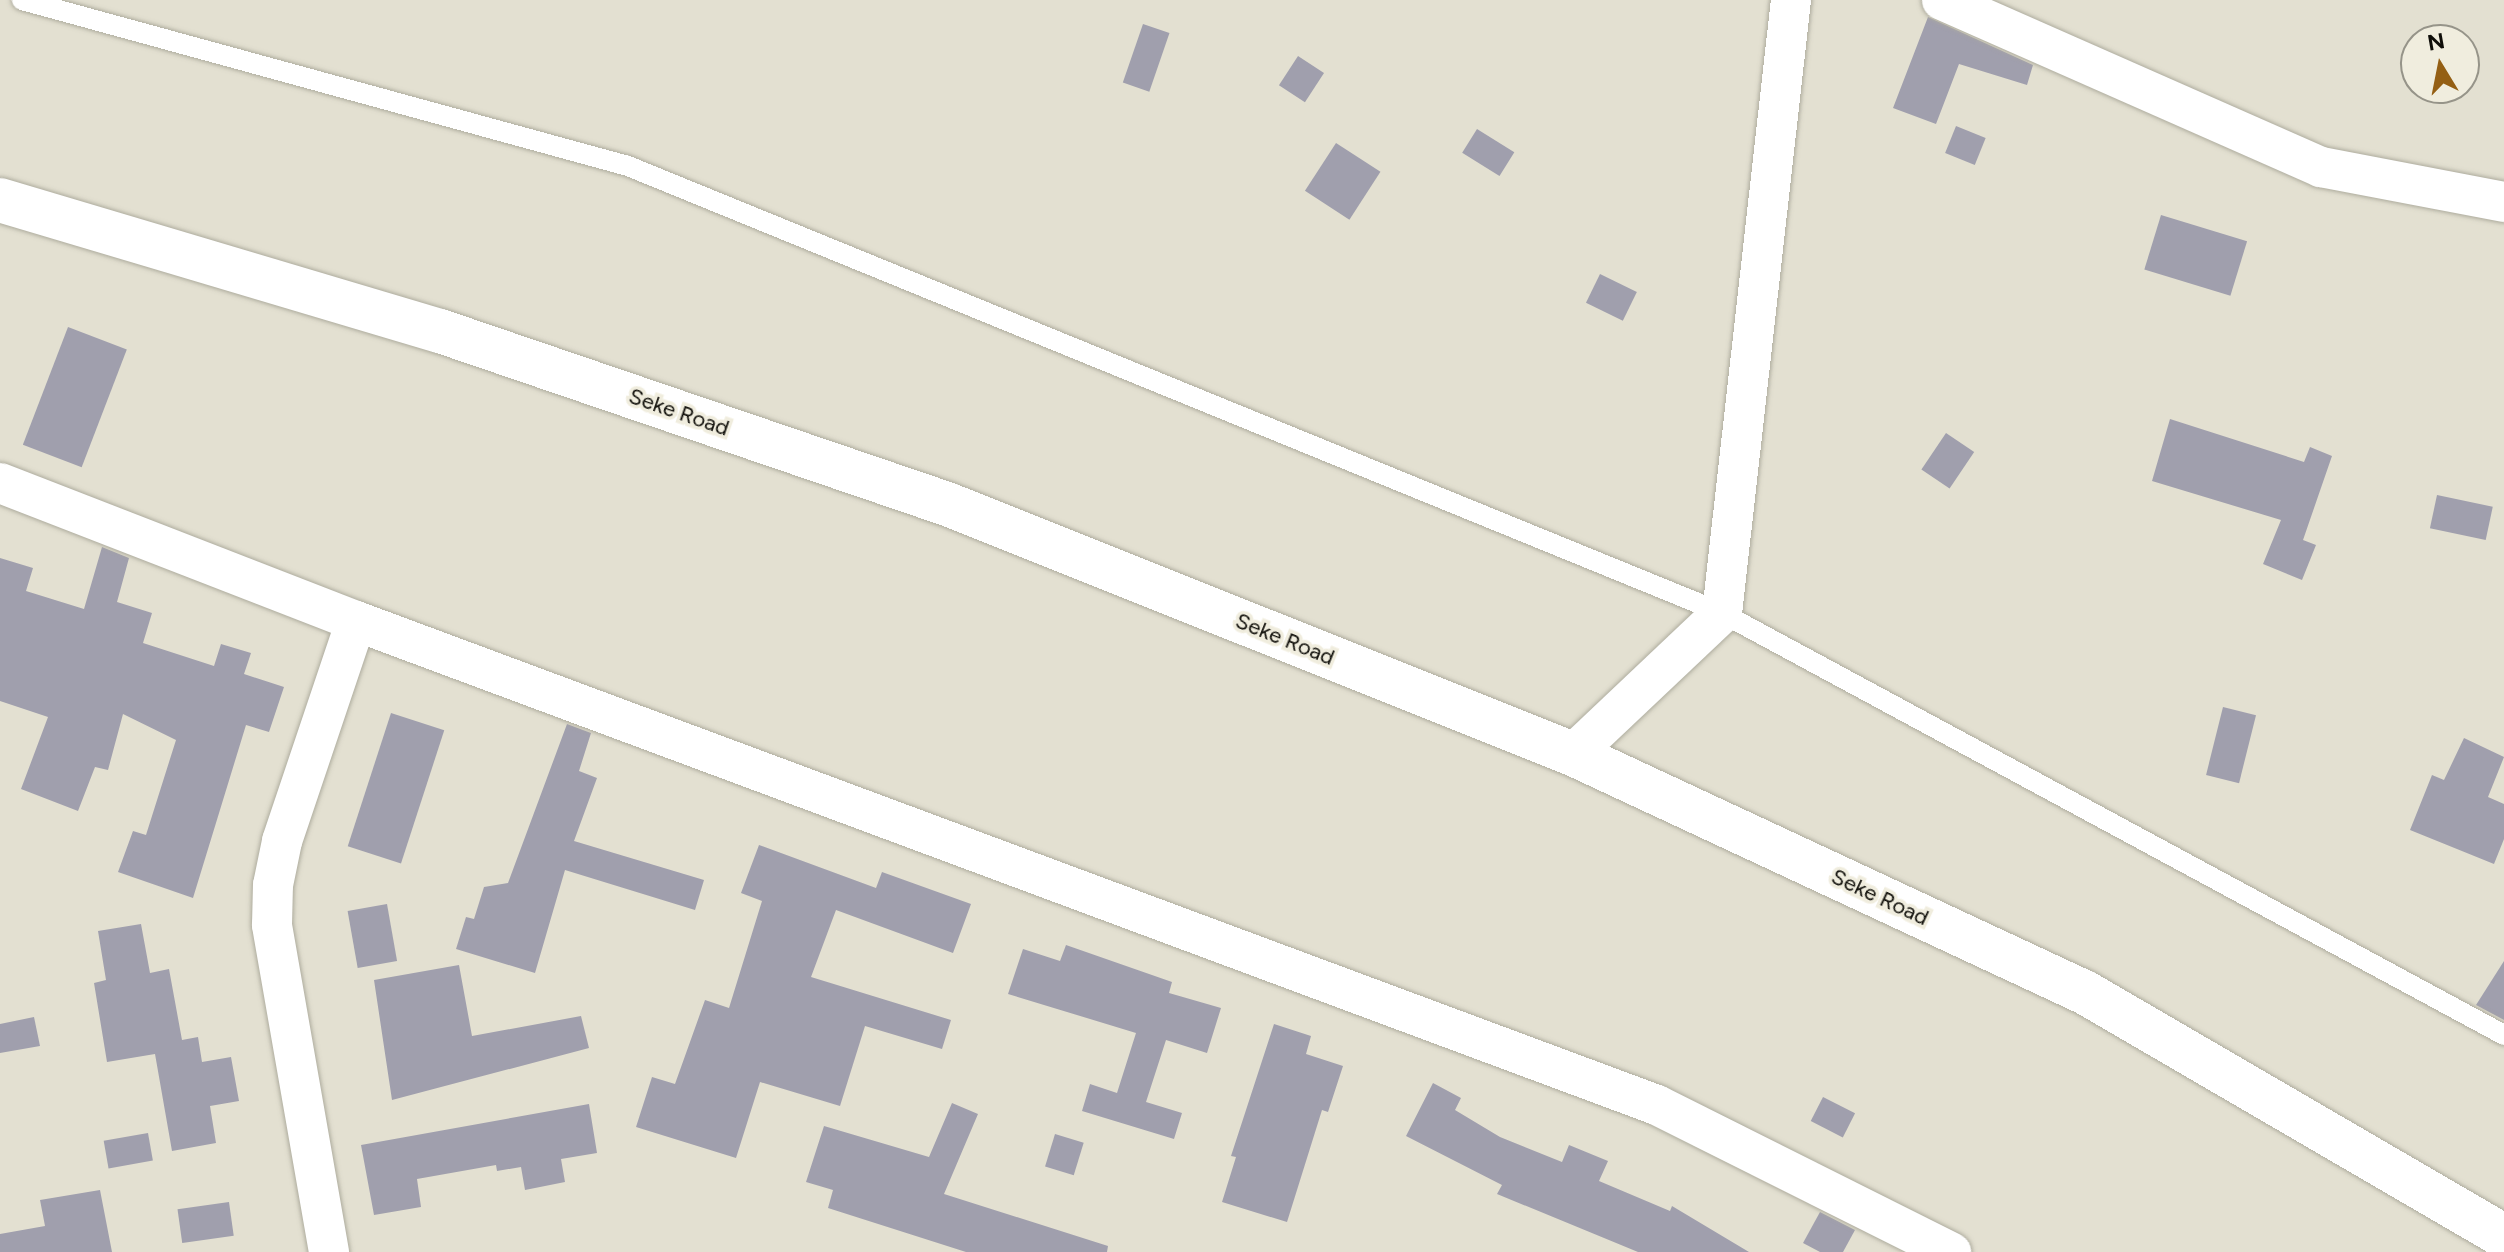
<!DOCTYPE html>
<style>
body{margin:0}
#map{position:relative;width:2504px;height:1252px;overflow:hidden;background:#e3e0d1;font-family:Figtree,sans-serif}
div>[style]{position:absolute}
.building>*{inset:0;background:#a09fad;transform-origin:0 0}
.roads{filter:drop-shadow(0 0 2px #aeac9e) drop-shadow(0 0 2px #aeac9e)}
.service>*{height:20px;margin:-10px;padding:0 10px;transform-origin:10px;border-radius:10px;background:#fff}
.minor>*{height:40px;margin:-20px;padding:0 20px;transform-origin:20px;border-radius:20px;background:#fff}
.primary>*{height:44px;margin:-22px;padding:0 22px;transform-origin:22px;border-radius:22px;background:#fff}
span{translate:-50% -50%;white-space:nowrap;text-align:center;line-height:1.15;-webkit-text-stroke:7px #f0edde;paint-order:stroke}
.street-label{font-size:22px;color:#0f0e09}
.north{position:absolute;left:2400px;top:24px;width:80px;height:80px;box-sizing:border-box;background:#f0edde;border:2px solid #969489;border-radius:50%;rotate:350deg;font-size:22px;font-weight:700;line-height:32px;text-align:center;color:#0f0e09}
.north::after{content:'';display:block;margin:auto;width:28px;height:36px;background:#945f14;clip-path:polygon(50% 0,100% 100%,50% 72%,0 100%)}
</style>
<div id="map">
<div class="building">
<div style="clip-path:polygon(1928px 17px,2033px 65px,2027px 85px,1959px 64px,1936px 124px,1893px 108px)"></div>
<div style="left:1143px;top:24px;width:28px;height:62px;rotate:19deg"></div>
<div style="left:1298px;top:56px;width:31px;height:35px;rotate:33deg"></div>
<div style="left:1956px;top:126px;width:32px;height:29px;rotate:22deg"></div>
<div style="left:1477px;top:129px;width:44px;height:28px;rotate:32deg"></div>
<div style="left:1336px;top:143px;width:53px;height:57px;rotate:33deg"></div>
<div style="left:2161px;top:215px;width:90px;height:57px;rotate:17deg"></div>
<div style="left:1600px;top:274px;width:41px;height:32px;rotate:26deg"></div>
<div style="left:68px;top:327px;width:63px;height:126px;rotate:21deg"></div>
<div style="clip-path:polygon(2170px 419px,2304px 462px,2310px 447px,2332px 456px,2303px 540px,2316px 545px,2302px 580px,2263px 564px,2281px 520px,2152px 481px)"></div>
<div style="left:1946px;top:433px;width:34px;height:44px;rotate:34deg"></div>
<div style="left:2437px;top:495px;width:57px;height:34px;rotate:12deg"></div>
<div style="clip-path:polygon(102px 547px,129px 558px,117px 602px,152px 613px,143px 643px,214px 666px,221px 644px,251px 653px,244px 674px,284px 687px,269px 732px,246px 725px,193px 898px,118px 872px,133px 831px,146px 835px,176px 740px,123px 714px,108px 770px,95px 767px,78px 811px,21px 789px,48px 717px,0 701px,0 558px,33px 568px,26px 591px,84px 609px)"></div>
<div style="left:2223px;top:707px;width:34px;height:70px;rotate:14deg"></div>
<div style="left:391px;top:713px;width:56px;height:140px;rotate:18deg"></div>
<div style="clip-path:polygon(567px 724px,591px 733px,579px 771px,597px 778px,574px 841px,704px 880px,695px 910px,565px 870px,535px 973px,456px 949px,466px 917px,474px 919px,484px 887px,508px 883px)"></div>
<div style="clip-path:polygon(2464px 738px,2504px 757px,2488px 797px,2504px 804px,2504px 839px,2494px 864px,2410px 830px,2432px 775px,2444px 780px)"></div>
<div style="clip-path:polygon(759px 845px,876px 888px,882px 872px,971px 904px,953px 953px,836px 910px,811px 977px,951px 1020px,942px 1049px,865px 1026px,840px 1106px,760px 1082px,736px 1158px,636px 1127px,652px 1077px,675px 1084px,705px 1000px,729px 1008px,762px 901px,741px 893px)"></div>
<div style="left:387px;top:904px;width:58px;height:40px;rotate:80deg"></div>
<div style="clip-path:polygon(141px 924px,150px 973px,169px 969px,182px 1040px,198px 1037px,202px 1062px,231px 1057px,239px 1101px,210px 1106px,216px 1143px,172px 1151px,155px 1054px,107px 1062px,94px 983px,106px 980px,98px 931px)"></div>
<div style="clip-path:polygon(1066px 945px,1172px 982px,1169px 993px,1221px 1008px,1207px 1053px,1166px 1040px,1146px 1102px,1182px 1113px,1174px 1139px,1082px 1111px,1090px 1084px,1117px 1093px,1136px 1033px,1008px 994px,1023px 949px,1060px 961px)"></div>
<div style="clip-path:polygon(2504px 961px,2504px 1020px,2476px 1005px)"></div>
<div style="clip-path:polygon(459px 965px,472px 1036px,581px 1016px,589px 1048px,392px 1100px,374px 980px)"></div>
<div style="clip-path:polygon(34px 1017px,40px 1046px,0 1053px,0 1024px)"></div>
<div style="clip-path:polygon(1274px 1024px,1311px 1036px,1306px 1054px,1343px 1066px,1328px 1112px,1322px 1110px,1287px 1222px,1222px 1202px,1236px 1157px,1231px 1156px)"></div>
<div style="clip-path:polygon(1433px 1083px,1461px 1098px,1455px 1110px,1500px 1137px,1562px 1162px,1569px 1145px,1608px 1161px,1599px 1181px,1670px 1211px,1672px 1206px,1749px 1252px,1638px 1252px,1497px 1194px,1502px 1185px,1406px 1136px)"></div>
<div style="left:1823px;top:1097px;width:36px;height:27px;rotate:27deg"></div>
<div style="clip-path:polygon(952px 1103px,978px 1114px,944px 1194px,1108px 1246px,1107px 1252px,966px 1252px,828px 1208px,833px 1190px,806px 1182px,824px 1126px,929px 1157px)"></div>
<div style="clip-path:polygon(589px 1104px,597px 1153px,561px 1159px,565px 1182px,525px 1190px,521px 1167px,497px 1171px,496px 1165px,417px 1179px,421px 1207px,374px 1215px,361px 1145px)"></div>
<div style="left:148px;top:1133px;width:28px;height:45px;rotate:80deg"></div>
<div style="left:1055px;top:1134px;width:30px;height:34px;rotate:17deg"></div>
<div style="clip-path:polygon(100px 1190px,112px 1252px,0 1252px,0 1234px,45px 1226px,40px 1200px)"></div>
<div style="left:229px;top:1202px;width:34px;height:52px;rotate:82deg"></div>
<div style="clip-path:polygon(1820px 1212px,1855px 1230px,1843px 1252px,1820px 1252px,1803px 1243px)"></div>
</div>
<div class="roads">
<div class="service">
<div style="left:22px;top:0;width:628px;rotate:15.32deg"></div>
<div style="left:628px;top:166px;width:1182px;rotate:22.22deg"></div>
<div style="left:1722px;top:613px;width:889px;rotate:28.35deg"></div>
</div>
<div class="minor">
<div style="left:1942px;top:0;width:414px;rotate:23.8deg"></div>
<div style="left:2321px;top:167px;width:186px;rotate:10.8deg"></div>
<div style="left:0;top:483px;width:382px;rotate:21.2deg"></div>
<div style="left:356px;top:621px;width:1388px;rotate:20.41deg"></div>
<div style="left:1657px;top:1105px;width:329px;rotate:26.6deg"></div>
<div style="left:1573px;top:754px;width:205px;rotate:-43.4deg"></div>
<div style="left:1722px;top:613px;width:617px;rotate:-83.58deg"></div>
<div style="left:329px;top:1252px;width:332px;rotate:-99.9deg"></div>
<div style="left:272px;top:925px;width:40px;rotate:-88.6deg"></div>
<div style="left:273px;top:885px;width:45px;rotate:-78.4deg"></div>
<div style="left:282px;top:841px;width:232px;rotate:-71.4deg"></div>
</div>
<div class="primary">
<div style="left:0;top:200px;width:459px;rotate:16.6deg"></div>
<div style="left:440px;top:331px;width:536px;rotate:18.84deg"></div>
<div style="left:947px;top:504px;width:674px;rotate:21.77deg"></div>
<div style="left:1573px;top:754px;width:566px;rotate:24.98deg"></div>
<div style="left:2086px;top:993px;width:484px;rotate:30.2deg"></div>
</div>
</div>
<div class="street-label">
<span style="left:679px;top:412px;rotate:19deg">Seke Road</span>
<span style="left:1285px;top:639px;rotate:22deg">Seke Road</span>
<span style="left:1880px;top:897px;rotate:25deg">Seke Road</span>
</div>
<div class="north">N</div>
</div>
